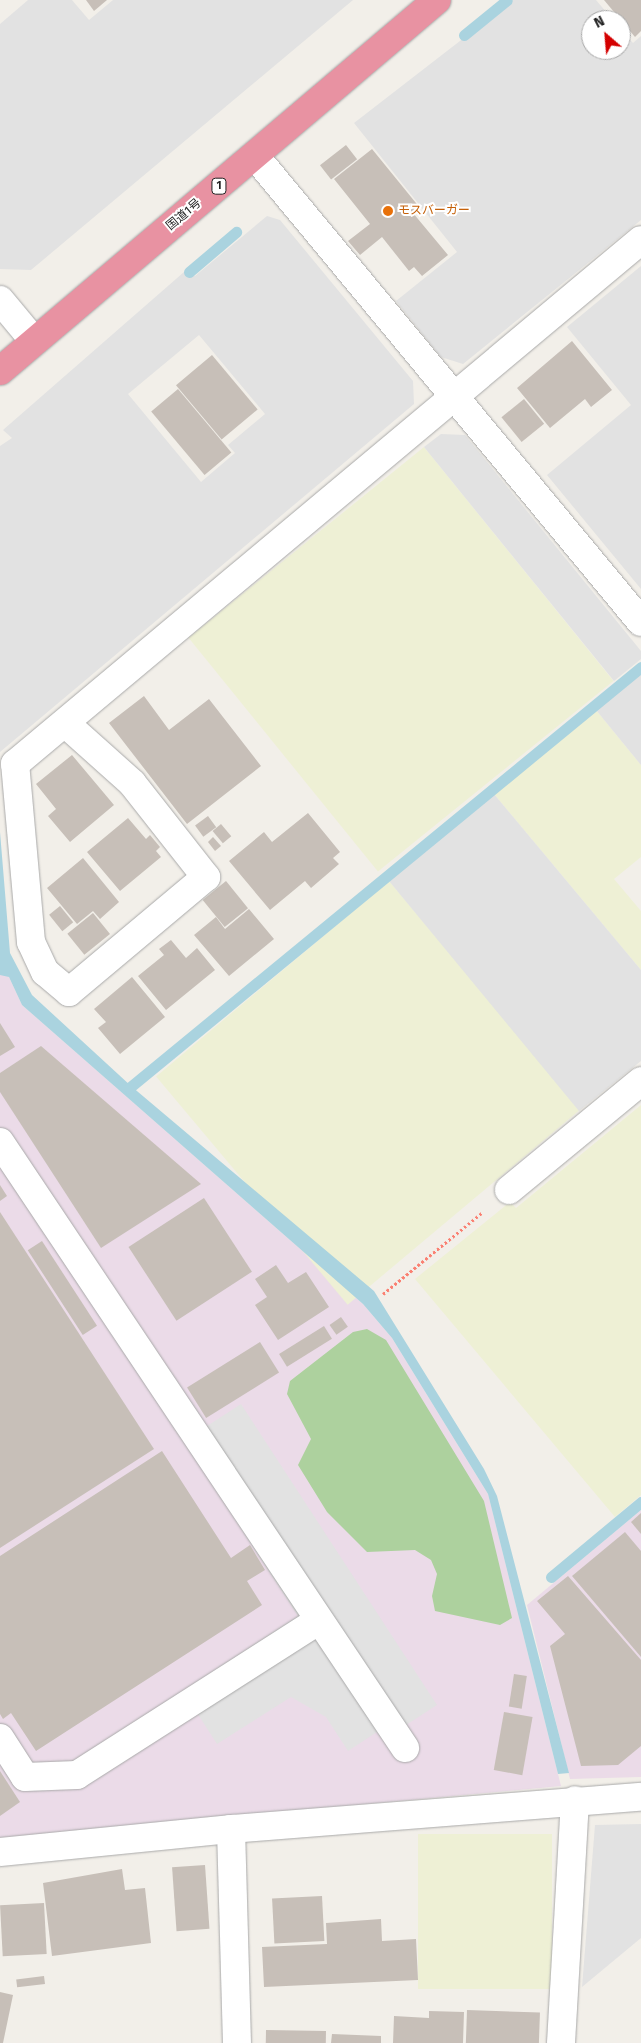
<!DOCTYPE html>
<meta charset="utf-8">
<style>
body{margin:0}
#map{position:relative;width:641px;height:2043px;overflow:hidden;background:#f2efe9;font-family:"Fira Sans","Noto Sans JP",sans-serif}
div>[style]{position:absolute}
.industrial>*{inset:0;background:#ebdbe8}
.farmland>*{inset:0;background:#eef0d5;transform-origin:0 0}
.forest>*{inset:0;background:#add19e}
.parking>*{inset:0;background:#e2e2e2}
.water>*{inset:0;background:#aad3df}
.stream>*{height:11px;margin:-5.5px;padding:0 5.5px;transform-origin:5.5px;border-radius:5.5px;background:#aad3df}
.building>*{inset:0;background:#c7bfb8;transform-origin:0 0}
.path>*{height:3px;margin-top:-1.5px;transform-origin:0;background:repeating-linear-gradient(90deg,#fa8072 0 2.5px,transparent 0 5px)}
.roads{filter:drop-shadow(0 0 1px #a9a9a9) drop-shadow(0 0 1px #a9a9a9)}
.minor>*{height:28px;margin:-14px;padding:0 14px;transform-origin:14px;border-radius:14px;background:#fff}
.highway>*{height:28px;margin:-14px;padding:0 14px;transform-origin:14px;border-radius:14px;background:#e892a2}
.dots>*{width:14px;height:14px;translate:-50% -50%;box-sizing:border-box;border:2px solid #fff;border-radius:50%}
span{translate:-50% -50%;white-space:nowrap;text-align:center;line-height:1.15;-webkit-text-stroke:4px #fff;paint-order:stroke}
.shield-label span{padding:1px 4px;background:#fff;border:1px solid;border-radius:4px;-webkit-text-stroke-width:0}
.shield-label{font-size:11px;color:#222;font-weight:700}
.food-label{font-size:12px;color:#c56008}
.left{translate:0 -50%;text-align:left}
.street-label{font-size:12px;color:#222}
.north{position:absolute;left:581px;top:10px;width:50px;height:50px;box-sizing:border-box;background:#fff;border:1px solid #a7a7a7;border-radius:50%;rotate:333deg;font-size:14px;font-weight:700;line-height:20px;text-align:center;color:#222}
.north::after{content:'';display:block;margin:auto;width:18px;height:22px;background:#d40000;clip-path:polygon(50% 0,100% 100%,50% 72%,0 100%)}
</style>
<div id="map">
<div class="industrial">
<div style="clip-path:polygon(0 972px,9px 977px,22px 1005px,363px 1304px,392px 1338px,488px 1494px,561px 1786px,0 1838px)"></div>
<div style="clip-path:polygon(641px 1510px,641px 1777px,570px 1779px,527px 1605px)"></div>
</div>
<div class="farmland">
<div style="left:424px;top:447px;width:301px;height:303px;rotate:51deg"></div>
<div style="clip-path:polygon(596px 710px,641px 765px,641px 857px,614px 879px,641px 911px,641px 970px,494px 794px)"></div>
<div style="left:389px;top:881px;width:298px;height:304px;rotate:50deg"></div>
<div style="clip-path:polygon(641px 1105px,641px 1495px,615px 1517px,415px 1279px,510px 1202px,516px 1208px)"></div>
<div style="left:418px;top:1834px;width:134px;height:155px"></div>
</div>
<div class="forest">
<div style="clip-path:polygon(367px 1329px,386px 1340px,484px 1501px,512px 1618px,500px 1625px,435px 1611px,432px 1596px,437px 1574px,431px 1560px,415px 1550px,367px 1552px,327px 1512px,298px 1465px,311px 1439px,287px 1394px,290px 1381px,353px 1332px)"></div>
</div>
<div class="parking">
<div style="clip-path:polygon(28px 0,72px 0,89px 20px,113px 0,353px 0,31px 270px,0 269px,0 24px)"></div>
<div style="clip-path:polygon(513px 0,596px 0,613px 20px,591px 20px,591px 50px,621px 50px,621px 30px,633px 43px,641px 36px,641px 220px,463px 364px,441px 357px,396px 301px,457px 252px,354px 123px)"></div>
<div style="clip-path:polygon(evenodd,267px 216px,280px 220px,413px 381px,414px 404px,0 752px,0 446px,12px 438px,3px 430px,184px 272px,195px 276px,267px 216px,199px 335px,265px 414px,228px 445px,235px 453px,201px 482px,128px 394px,199px 335px)"></div>
<div style="clip-path:polygon(641px 266px,641px 589px,547px 475px,631px 405px,567px 327px)"></div>
<div style="clip-path:polygon(441px 434px,465px 435px,641px 651px,641px 659px,614px 681px,424px 447px)"></div>
<div style="clip-path:polygon(641px 673px,641px 765px,596px 710px)"></div>
<div style="clip-path:polygon(494px 794px,641px 970px,641px 1061px,579px 1111px,389px 881px)"></div>
<div style="clip-path:polygon(241px 1404px,437px 1705px,383px 1740px,377px 1732px,348px 1751px,326px 1717px,291px 1697px,217px 1744px,183px 1691px,298px 1616px,184px 1441px)"></div>
<div style="clip-path:polygon(641px 1824px,641px 1938px,582px 1987px,595px 1825px)"></div>
</div>
<div class="water">
<div style="clip-path:polygon(0 832px,10px 953px,32px 995px,131px 1086px,374px 1291px,484px 1469px,497px 1496px,569px 1773px,558px 1774px,488px 1494px,392px 1338px,363px 1304px,22px 1005px,9px 977px,0 975px)"></div>
</div>
<div class="stream">
<div style="left:464px;top:35px;width:55px;rotate:-39.1deg"></div>
<div style="left:189px;top:272px;width:62px;rotate:-40.4deg"></div>
<div style="left:129px;top:1088px;width:663px;rotate:-39.43deg"></div>
<div style="left:551px;top:1577px;width:117px;rotate:-39.8deg"></div>
</div>
<div class="building">
<div style="clip-path:polygon(86px 0,107px 0,94px 11px)"></div>
<div style="clip-path:polygon(604px 0,641px 0,641px 31px,635px 37px)"></div>
<div style="left:346px;top:145px;width:18px;height:33px;rotate:52deg"></div>
<div style="clip-path:polygon(372px 149px,420px 208px,413px 213px,448px 255px,422px 276px,414px 267px,409px 271px,382px 237px,360px 255px,348px 241px,370px 224px,334px 179px)"></div>
<div style="clip-path:polygon(572px 341px,612px 390px,591px 407px,585px 399px,550px 428px,517px 388px)"></div>
<div style="left:212px;top:355px;width:71px;height:47px;rotate:50deg"></div>
<div style="left:178px;top:389px;width:83px;height:35px;rotate:50deg"></div>
<div style="left:524px;top:399px;width:32px;height:29px;rotate:51deg"></div>
<div style="clip-path:polygon(144px 696px,169px 730px,209px 699px,261px 766px,187px 824px,109px 723px)"></div>
<div style="clip-path:polygon(72px 755px,114px 805px,70px 842px,48px 816px,56px 809px,36px 784px)"></div>
<div style="clip-path:polygon(308px 813px,340px 852px,333px 858px,339px 864px,311px 888px,305px 881px,270px 910px,229px 861px,264px 832px,272px 842px)"></div>
<div style="left:208px;top:816px;width:14px;height:16px;rotate:54deg"></div>
<div style="clip-path:polygon(128px 818px,146px 839px,150px 835px,160px 847px,156px 851px,161px 857px,120px 891px,87px 852px)"></div>
<div style="left:221px;top:824px;width:16px;height:11px;rotate:50deg"></div>
<div style="clip-path:polygon(213px 837px,221px 846px,215px 851px,208px 842px)"></div>
<div style="clip-path:polygon(83px 858px,119px 902px,100px 919px,93px 911px,77px 924px,47px 888px)"></div>
<div style="left:226px;top:881px;width:35px;height:30px;rotate:51deg"></div>
<div style="left:60px;top:906px;width:21px;height:14px;rotate:51deg"></div>
<div style="clip-path:polygon(249px 909px,274px 939px,229px 976px,194px 935px,216px 917px,225px 929px)"></div>
<div style="left:93px;top:913px;width:27px;height:33px;rotate:51deg"></div>
<div style="clip-path:polygon(171px 940px,186px 958px,197px 948px,215px 970px,166px 1010px,138px 976px,164px 955px,159px 949px)"></div>
<div style="clip-path:polygon(132px 977px,165px 1017px,120px 1054px,98px 1028px,106px 1022px,94px 1009px)"></div>
<div style="clip-path:polygon(0 1023px,15px 1047px,0 1056px)"></div>
<div style="clip-path:polygon(41px 1046px,201px 1184px,101px 1248px,0 1092px,0 1073px)"></div>
<div style="clip-path:polygon(0 1185px,7px 1196px,0 1201px)"></div>
<div style="left:204px;top:1198px;width:88px;height:90px;rotate:57deg"></div>
<div style="clip-path:polygon(0 1212px,154px 1449px,0 1548px)"></div>
<div style="left:42px;top:1241px;width:101px;height:17px;rotate:57deg"></div>
<div style="clip-path:polygon(276px 1265px,288px 1283px,306px 1272px,329px 1307px,278px 1340px,255px 1305px,267px 1297px,255px 1279px)"></div>
<div style="left:341px;top:1317px;width:12px;height:14px;rotate:55deg"></div>
<div style="left:324px;top:1326px;width:15px;height:53px;rotate:58deg"></div>
<div style="left:260px;top:1342px;width:36px;height:86px;rotate:58deg"></div>
<div style="clip-path:polygon(162px 1451px,231px 1558px,250px 1545px,265px 1570px,247px 1581px,262px 1605px,36px 1751px,11px 1713px,3px 1719px,0 1714px,0 1556px)"></div>
<div style="clip-path:polygon(641px 1513px,641px 1534px,631px 1522px)"></div>
<div style="clip-path:polygon(625px 1532px,641px 1551px,641px 1657px,572px 1576px)"></div>
<div style="clip-path:polygon(568px 1576px,641px 1660px,641px 1746px,618px 1765px,581px 1766px,550px 1646px,565px 1634px,537px 1601px)"></div>
<div style="left:514px;top:1674px;width:13px;height:33px;rotate:9deg"></div>
<div style="left:504px;top:1712px;width:29px;height:59px;rotate:10deg"></div>
<div style="clip-path:polygon(0 1771px,20px 1802px,0 1816px)"></div>
<div style="left:205px;top:1865px;width:64px;height:33px;rotate:86deg"></div>
<div style="clip-path:polygon(122px 1869px,125px 1890px,145px 1888px,151px 1943px,52px 1956px,43px 1883px)"></div>
<div style="left:322px;top:1896px;width:45px;height:50px;rotate:87deg"></div>
<div style="left:44px;top:1903px;width:51px;height:44px;rotate:87deg"></div>
<div style="clip-path:polygon(381px 1919px,382px 1941px,416px 1939px,418px 1980px,264px 1987px,262px 1947px,327px 1944px,326px 1923px)"></div>
<div style="left:44px;top:1976px;width:8px;height:28px;rotate:83deg"></div>
<div style="clip-path:polygon(0 1992px,13px 1995px,3px 2043px,0 2043px)"></div>
<div style="left:467px;top:2010px;width:73px;height:33px;rotate:2deg"></div>
<div style="clip-path:polygon(429px 2011px,464px 2012px,463px 2043px,393px 2043px,394px 2016px,429px 2018px)"></div>
<div style="left:266px;top:2030px;width:60px;height:13px;rotate:1deg"></div>
<div style="clip-path:polygon(332px 2034px,381px 2036px,381px 2043px,331px 2043px)"></div>
</div>
<div class="path">
<div style="left:383px;top:1294px;width:129px;rotate:-39.4deg"></div>
</div>
<div class="roads">
<div class="minor">
<div style="left:255px;top:156px;width:605px;rotate:50.36deg"></div>
<div style="left:0;top:300px;width:53px;rotate:50.3deg"></div>
<div style="left:65px;top:723px;width:90px;rotate:41.8deg"></div>
<div style="left:132px;top:783px;width:120px;rotate:51.8deg"></div>
<div style="left:206px;top:877px;width:179px;rotate:140deg"></div>
<div style="left:69px;top:992px;width:31px;rotate:-140deg"></div>
<div style="left:45px;top:972px;width:33px;rotate:-115deg"></div>
<div style="left:31px;top:942px;width:179px;rotate:-95.1deg"></div>
<div style="left:15px;top:764px;width:816px;rotate:-39.93deg"></div>
<div style="left:0;top:1142px;width:729px;rotate:56.24deg"></div>
<div style="left:509px;top:1190px;width:171px;rotate:-39.5deg"></div>
<div style="left:0;top:1738px;width:46px;rotate:57.3deg"></div>
<div style="left:25px;top:1777px;width:52px;rotate:-2.2deg"></div>
<div style="left:77px;top:1775px;width:287px;rotate:-32.6deg"></div>
<div style="left:231px;top:1829px;width:214px;rotate:88.4deg"></div>
<div style="left:0;top:1852px;width:232px;rotate:-5.7deg"></div>
<div style="left:231px;top:1829px;width:411px;rotate:-4.5deg"></div>
<div style="left:561px;top:2043px;width:243px;rotate:-86.7deg"></div>
</div>
<div class="highway">
<div style="left:0;top:371px;width:573px;rotate:-40.33deg"></div>
</div>
</div>
<div class="dots">
<div style="left:388px;top:211px;background:#e8710a"></div>
</div>
<div class="shield-label">
<span style="left:219px;top:186px">1</span>
</div>
<div class="food-label">
<span class="left" style="left:398px;top:211px">モスバーガー</span>
</div>
<div class="street-label">
<span style="left:184px;top:215px;rotate:-40deg">国道1号</span>
</div>
<div class="north">N</div>
</div>
